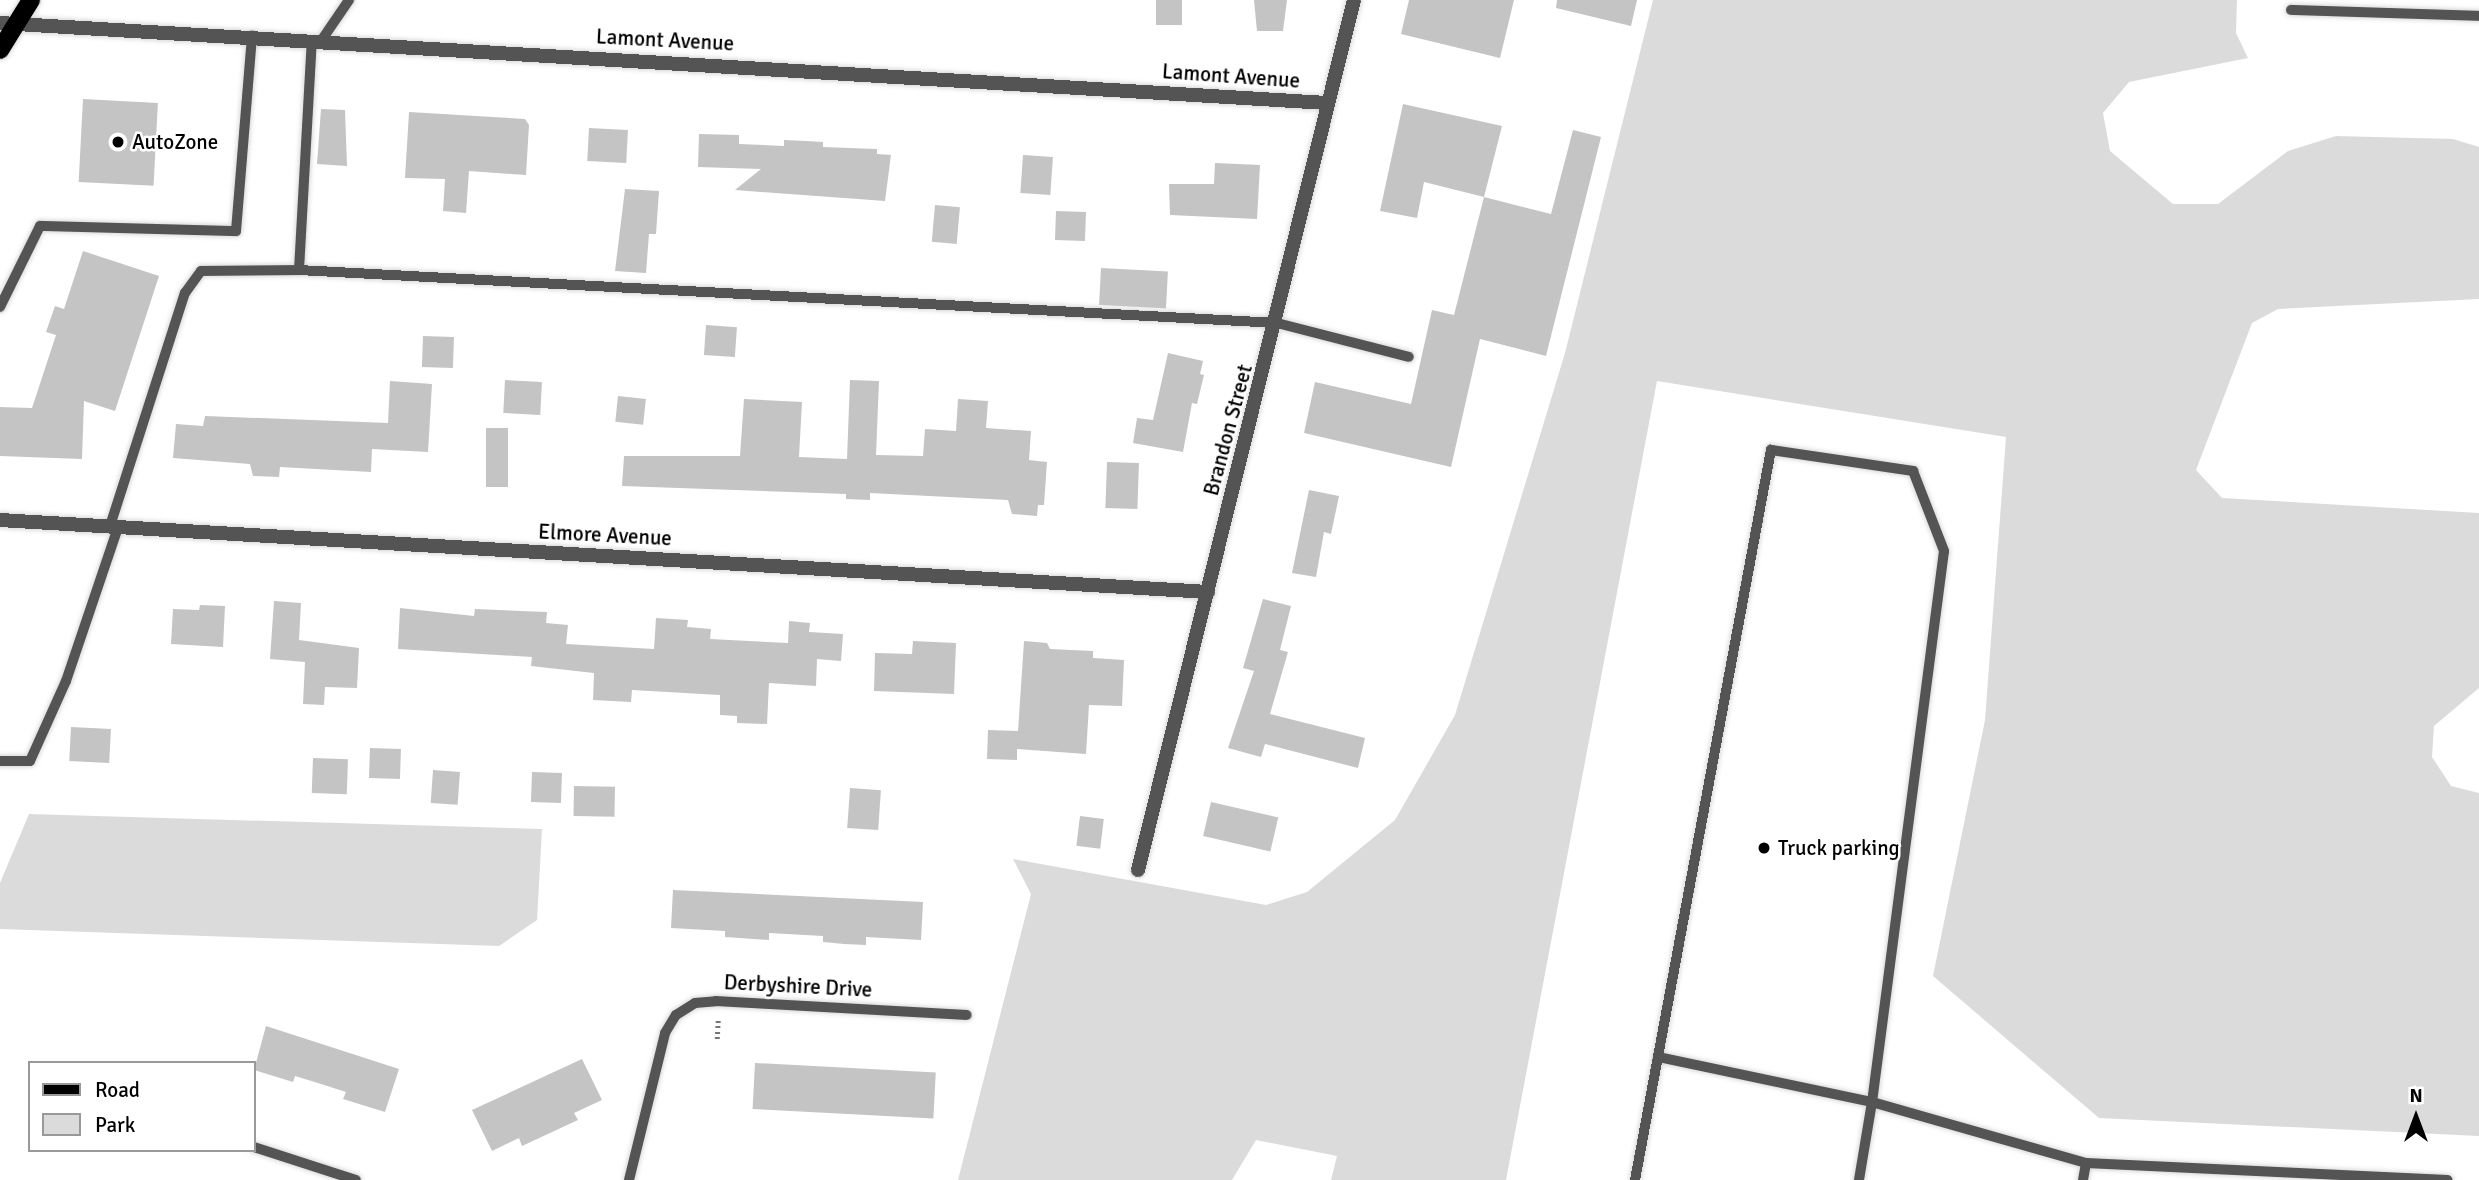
<!DOCTYPE html>
<style>
body{margin:0}
#map{position:relative;width:2479px;height:1180px;overflow:hidden;background:#fff;font-family:Signika,sans-serif}
div>[style]{position:absolute}
.green>*{inset:0;background:#dbdbdb}
.building>*{inset:0;background:#c4c4c4;transform-origin:0 0}
.path>*{height:4.5px;margin-top:-2.25px;transform-origin:0;background:repeating-linear-gradient(90deg,#767676 0 2px,transparent 0 5.5px)}
.roads{filter:drop-shadow(0 0 2px #dbdbdb) drop-shadow(0 0 2px #dbdbdb)}
.service>*{height:10px;margin:-5px;padding:0 5px;transform-origin:5px;border-radius:5px;background:#545454}
.minor>*{height:14px;margin:-7px;padding:0 7px;transform-origin:7px;border-radius:7px;background:#545454}
.primary>*{height:18px;margin:-9px;padding:0 9px;transform-origin:9px;border-radius:9px;background:#000}
.dots>*{width:19px;height:19px;translate:-50% -50%;box-sizing:border-box;border:4px solid #fff;border-radius:50%}
span{translate:-50% -50%;white-space:nowrap;text-align:center;line-height:1.15;-webkit-text-stroke:5px #fff;paint-order:stroke}
.street-label{font-size:21px;color:#000}
.poi-label{font-size:21px;color:#000}
.left{translate:0 -50%;text-align:left}
.legend{position:absolute;left:28px;top:1061px;width:228px;height:91px;box-sizing:border-box;background:#fff;border:2px solid #999;margin:0;padding:9px 12px;list-style:none;font-size:21px;color:#000}
.legend li{display:flex;align-items:center;gap:14px;height:35px}
.legend b{width:35px;border:2px solid #999}
.north{position:absolute;left:2381px;top:1082px;width:70px;height:70px;-webkit-text-stroke:5px #fff;paint-order:stroke;rotate:0deg;font-size:19px;font-weight:700;line-height:28px;text-align:center;color:#000}
.north::after{content:'';display:block;margin:auto;width:24px;height:32px;background:#000;clip-path:polygon(50% 0,100% 100%,50% 72%,0 100%)}
</style>
<div id="map">
<div class="green">
<div style="clip-path:polygon(1653px 0,2237px 0,2236px 33px,2248px 58px,2129px 82px,2103px 113px,2110px 151px,2173px 204px,2218px 204px,2288px 151px,2336px 136px,2453px 139px,2479px 147px,2479px 299px,2278px 309px,2252px 323px,2196px 470px,2222px 498px,2479px 513px,2479px 688px,2434px 726px,2432px 757px,2451px 786px,2479px 793px,2479px 1136px,2099px 1118px,1933px 976px,1985px 720px,2006px 437px,1657px 381px,1506px 1180px,1331px 1180px,1337px 1156px,1256px 1140px,1232px 1180px,958px 1180px,1031px 894px,1013px 859px,1266px 905px,1307px 892px,1395px 820px,1455px 715px,1565px 353px)"></div>
<div style="clip-path:polygon(29px 814px,542px 829px,537px 920px,499px 946px,0 929px,0 883px)"></div>
</div>
<div class="building">
<div style="left:1156px;top:0;width:26px;height:25px"></div>
<div style="clip-path:polygon(1254px 0,1287px 0,1283px 31px,1257px 31px)"></div>
<div style="clip-path:polygon(1409px 0,1514px 0,1500px 58px,1401px 34px)"></div>
<div style="clip-path:polygon(1557px 0,1637px 0,1631px 26px,1556px 8px)"></div>
<div style="left:83px;top:99px;width:75px;height:83px;rotate:3deg"></div>
<div style="clip-path:polygon(1403px 104px,1502px 126px,1484px 197px,1424px 182px,1417px 218px,1380px 211px)"></div>
<div style="clip-path:polygon(321px 109px,345px 110px,347px 166px,317px 164px)"></div>
<div style="clip-path:polygon(409px 112px,525px 119px,529px 125px,526px 175px,469px 171px,466px 213px,443px 211px,445px 179px,405px 178px)"></div>
<div style="left:589px;top:128px;width:39px;height:33px;rotate:3deg"></div>
<div style="clip-path:polygon(1573px 130px,1601px 137px,1546px 356px,1480px 339px,1451px 467px,1304px 433px,1315px 382px,1411px 404px,1432px 310px,1454px 315px,1484px 197px,1551px 214px)"></div>
<div style="clip-path:polygon(699px 134px,739px 135px,739px 144px,784px 146px,784px 140px,806px 141px,823px 142px,823px 147px,877px 149px,877px 154px,891px 155px,885px 201px,735px 190px,761px 169px,698px 167px)"></div>
<div style="left:1023px;top:155px;width:30px;height:38px;rotate:4deg"></div>
<div style="clip-path:polygon(1215px 163px,1260px 165px,1257px 219px,1170px 215px,1169px 184px,1214px 184px)"></div>
<div style="clip-path:polygon(625px 189px,659px 191px,656px 234px,649px 234px,646px 273px,615px 271px)"></div>
<div style="left:935px;top:205px;width:25px;height:37px;rotate:5deg"></div>
<div style="left:1056px;top:211px;width:30px;height:29px;rotate:2deg"></div>
<div style="clip-path:polygon(83px 251px,159px 276px,115px 411px,84px 401px,82px 459px,0 456px,0 407px,32px 408px,56px 335px,46px 332px,55px 306px,64px 309px)"></div>
<div style="left:1101px;top:268px;width:67px;height:37px;rotate:3deg"></div>
<div style="left:706px;top:325px;width:31px;height:30px;rotate:4deg"></div>
<div style="left:423px;top:336px;width:31px;height:31px;rotate:2deg"></div>
<div style="clip-path:polygon(1168px 353px,1203px 361px,1200px 374px,1204px 375px,1197px 404px,1192px 403px,1183px 452px,1133px 443px,1137px 418px,1153px 420px)"></div>
<div style="left:505px;top:380px;width:37px;height:33px;rotate:3deg"></div>
<div style="clip-path:polygon(850px 380px,879px 381px,876px 455px,923px 456px,925px 429px,956px 431px,958px 399px,988px 401px,986px 428px,1031px 431px,1029px 460px,1047px 462px,1044px 505px,1038px 505px,1037px 516px,1012px 514px,1008px 500px,870px 493px,870px 500px,846px 499px,846px 494px,622px 486px,624px 456px,740px 456px,744px 399px,802px 402px,799px 457px,847px 459px)"></div>
<div style="clip-path:polygon(390px 381px,432px 384px,428px 452px,372px 449px,371px 472px,280px 467px,279px 477px,253px 476px,250px 464px,173px 458px,176px 424px,203px 426px,205px 416px,388px 423px)"></div>
<div style="left:618px;top:396px;width:28px;height:26px;rotate:6deg"></div>
<div style="left:486px;top:428px;width:22px;height:59px"></div>
<div style="left:1107px;top:462px;width:32px;height:46px;rotate:2deg"></div>
<div style="clip-path:polygon(1309px 490px,1339px 496px,1331px 534px,1324px 532px,1316px 577px,1292px 573px)"></div>
<div style="clip-path:polygon(1263px 599px,1291px 606px,1280px 650px,1288px 652px,1270px 714px,1365px 738px,1358px 768px,1265px 744px,1261px 757px,1228px 748px,1254px 671px,1243px 668px)"></div>
<div style="clip-path:polygon(274px 601px,301px 603px,299px 640px,359px 648px,357px 688px,325px 687px,324px 705px,303px 704px,305px 662px,270px 659px)"></div>
<div style="clip-path:polygon(200px 605px,225px 606px,223px 647px,171px 644px,173px 609px,199px 610px)"></div>
<div style="clip-path:polygon(400px 608px,474px 616px,475px 609px,547px 612px,546px 623px,568px 625px,566px 644px,654px 649px,656px 618px,688px 620px,687px 627px,711px 629px,710px 639px,788px 643px,789px 621px,810px 623px,809px 632px,843px 634px,841px 661px,817px 659px,816px 686px,769px 683px,767px 724px,737px 723px,737px 716px,720px 715px,720px 695px,632px 690px,631px 702px,593px 700px,594px 673px,531px 666px,532px 657px,398px 649px)"></div>
<div style="clip-path:polygon(913px 641px,956px 643px,954px 694px,874px 691px,875px 653px,912px 654px)"></div>
<div style="clip-path:polygon(1024px 641px,1047px 643px,1050px 649px,1093px 651px,1093px 658px,1124px 660px,1122px 706px,1089px 705px,1086px 754px,1017px 749px,1017px 760px,987px 759px,988px 730px,1018px 731px)"></div>
<div style="left:71px;top:727px;width:40px;height:34px;rotate:3deg"></div>
<div style="left:370px;top:748px;width:31px;height:30px;rotate:2deg"></div>
<div style="left:313px;top:758px;width:35px;height:35px;rotate:2deg"></div>
<div style="left:433px;top:770px;width:27px;height:33px;rotate:4deg"></div>
<div style="left:532px;top:772px;width:30px;height:30px;rotate:2deg"></div>
<div style="left:574px;top:786px;width:41px;height:30px;rotate:1deg"></div>
<div style="left:850px;top:788px;width:31px;height:40px;rotate:4deg"></div>
<div style="left:1211px;top:802px;width:69px;height:35px;rotate:13deg"></div>
<div style="left:1080px;top:816px;width:24px;height:30px;rotate:7deg"></div>
<div style="clip-path:polygon(673px 890px,923px 902px,921px 940px,866px 937px,866px 945px,844px 944px,823px 942px,823px 936px,769px 933px,769px 940px,725px 937px,725px 931px,671px 928px)"></div>
<div style="clip-path:polygon(266px 1026px,399px 1069px,385px 1112px,343px 1099px,346px 1092px,318px 1083px,295px 1076px,293px 1082px,254px 1070px)"></div>
<div style="clip-path:polygon(582px 1059px,602px 1100px,574px 1113px,578px 1120px,522px 1146px,519px 1138px,492px 1151px,472px 1110px)"></div>
<div style="left:755px;top:1063px;width:181px;height:46px;rotate:3deg"></div>
</div>
<div class="path">
<div style="left:717px;top:1039px;width:20px;rotate:-87deg"></div>
</div>
<div class="roads">
<div class="service">
<div style="left:2291px;top:10px;width:188px;rotate:1.8deg"></div>
<div style="left:321px;top:41px;width:50px;rotate:-55.7deg"></div>
<div style="left:299px;top:270px;width:979px;rotate:3.1deg"></div>
<div style="left:1277px;top:323px;width:136px;rotate:14.4deg"></div>
<div style="left:0;top:307px;width:90px;rotate:-63.7deg"></div>
<div style="left:40px;top:226px;width:196px;rotate:1.5deg"></div>
<div style="left:236px;top:231px;width:196px;rotate:-85.3deg"></div>
<div style="left:110px;top:526px;width:245px;rotate:-72.2deg"></div>
<div style="left:185px;top:293px;width:27px;rotate:-54deg"></div>
<div style="left:201px;top:271px;width:98px;rotate:-0.6deg"></div>
<div style="left:299px;top:270px;width:230px;rotate:-86.8deg"></div>
<div style="left:0;top:761px;width:30px"></div>
<div style="left:30px;top:761px;width:88px;rotate:-65.8deg"></div>
<div style="left:66px;top:681px;width:163px;rotate:-71.3deg"></div>
<div style="left:1658px;top:1057px;width:219px;rotate:11.9deg"></div>
<div style="left:1872px;top:1102px;width:79px;rotate:99.5deg"></div>
<div style="left:254px;top:1147px;width:107px;rotate:17.9deg"></div>
<div style="left:629px;top:1180px;width:151px;rotate:-76.2deg"></div>
<div style="left:665px;top:1033px;width:21px;rotate:-59deg"></div>
<div style="left:676px;top:1015px;width:22px;rotate:-32deg"></div>
<div style="left:695px;top:1003px;width:21px;rotate:-5deg"></div>
<div style="left:716px;top:1001px;width:251px;rotate:3.2deg"></div>
<div style="left:1635px;top:1180px;width:743px;rotate:-79.45deg"></div>
<div style="left:1771px;top:450px;width:144px;rotate:8.4deg"></div>
<div style="left:1913px;top:471px;width:86px;rotate:68.8deg"></div>
<div style="left:1944px;top:551px;width:556px;rotate:97.44deg"></div>
<div style="left:1872px;top:1102px;width:223px;rotate:15.9deg"></div>
<div style="left:2086px;top:1163px;width:362px;rotate:2.7deg"></div>
<div style="left:2083px;top:1180px;width:17px;rotate:-80deg"></div>
</div>
<div class="minor">
<div style="left:0;top:23px;width:1330px;rotate:3.45deg"></div>
<div style="left:0;top:520px;width:1210px;rotate:3.41deg"></div>
<div style="left:1138px;top:870px;width:896px;rotate:-76.06deg"></div>
</div>
<div class="primary">
<div style="left:0;top:50px;width:59px;rotate:-58.2deg"></div>
</div>
</div>
<div class="dots">
<div style="left:118px;top:142px;background:#000"></div>
<div style="left:1764px;top:848px;background:#000"></div>
</div>
<div class="street-label">
<span style="left:665px;top:40px;rotate:3deg">Lamont Avenue</span>
<span style="left:1231px;top:76px;rotate:4deg">Lamont Avenue</span>
<span style="left:1228px;top:430px;rotate:-75deg">Brandon Street</span>
<span style="left:605px;top:535px;rotate:3deg">Elmore Avenue</span>
<span style="left:798px;top:986px;rotate:3deg">Derbyshire Drive</span>
</div>
<div class="poi-label">
<span class="left" style="left:132px;top:142px">AutoZone</span>
<span class="left" style="left:1778px;top:848px">Truck parking</span>
</div>
<ul class="legend">
<li><b style="height:9px;background:#000"></b>Road</li>
<li><b style="height:19px;background:#dbdbdb"></b>Park</li>
</ul>
<div class="north">N</div>
</div>
